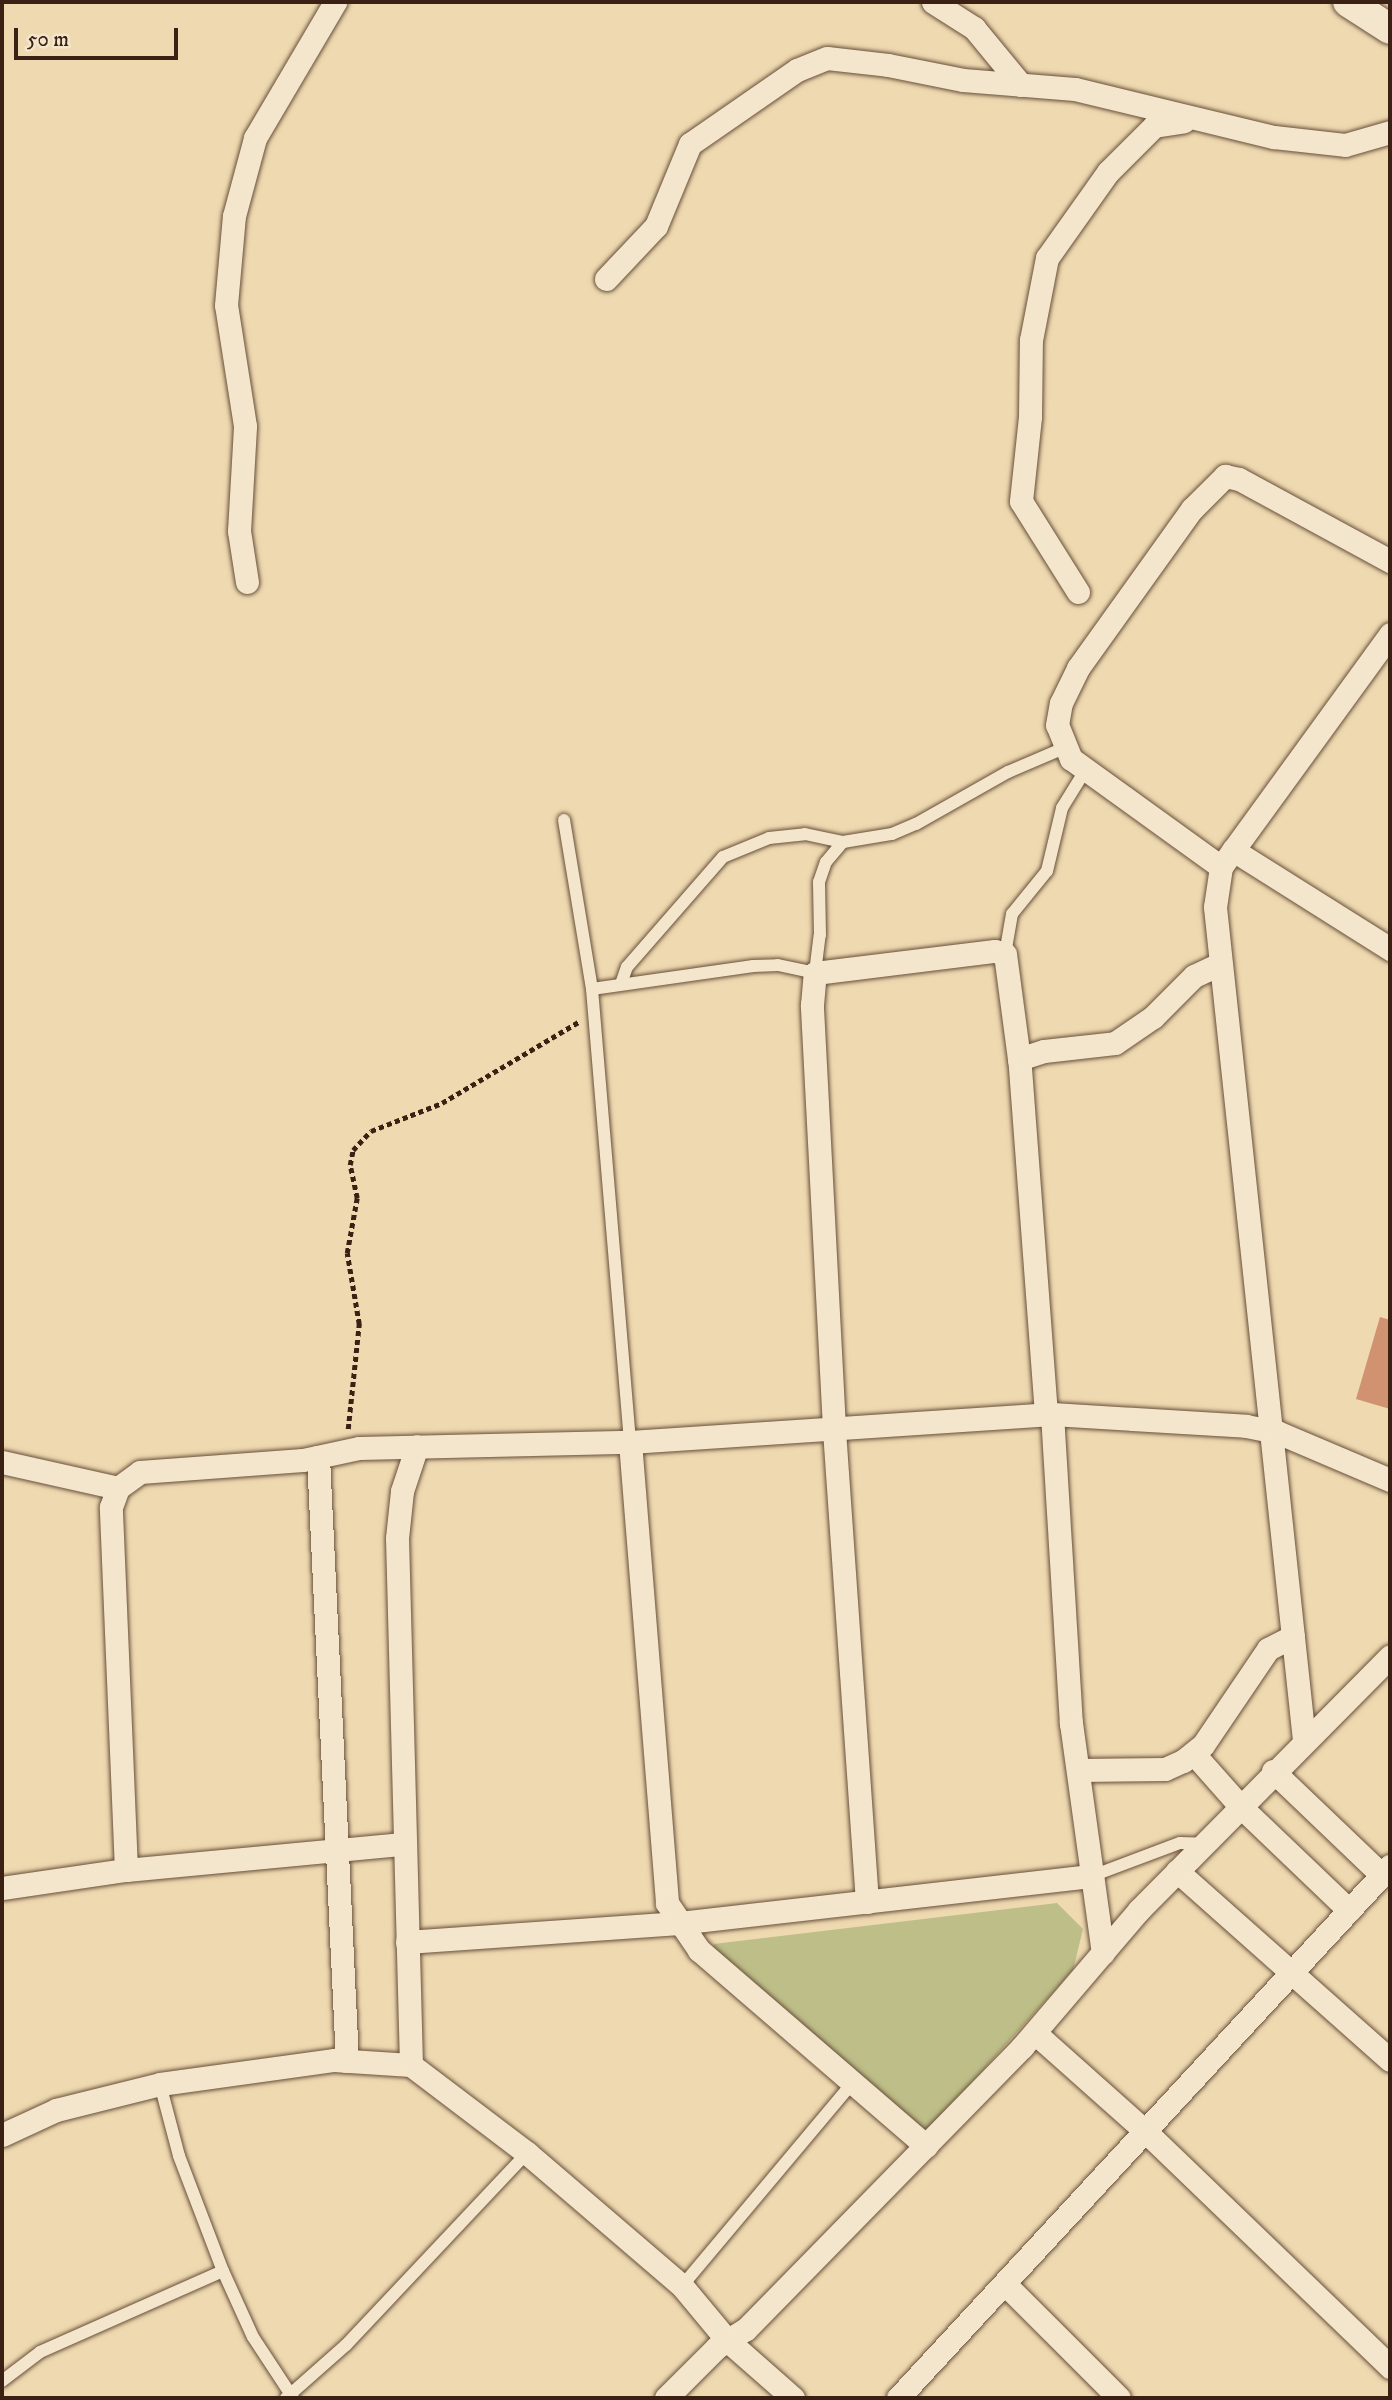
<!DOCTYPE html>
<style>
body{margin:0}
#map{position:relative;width:1392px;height:2400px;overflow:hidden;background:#eed9b0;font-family:"IM FELL DW Pica",serif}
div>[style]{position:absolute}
.green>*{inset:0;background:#bdbe88}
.building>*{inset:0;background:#d19271}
.path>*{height:4.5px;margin-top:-2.25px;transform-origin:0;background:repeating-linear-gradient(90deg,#3b2113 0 5px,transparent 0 8.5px)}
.roads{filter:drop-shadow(0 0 2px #684f3a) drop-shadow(0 0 2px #684f3a)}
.service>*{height:12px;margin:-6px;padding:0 6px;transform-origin:6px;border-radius:6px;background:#f4e6cc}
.minor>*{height:23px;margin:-11.5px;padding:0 11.5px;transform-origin:11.5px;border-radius:11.5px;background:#f4e6cc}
.tertiary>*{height:30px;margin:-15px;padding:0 15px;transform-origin:15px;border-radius:15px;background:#f4e6cc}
span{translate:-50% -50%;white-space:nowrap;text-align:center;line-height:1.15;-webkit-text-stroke:6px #f4e6cc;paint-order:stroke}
.frame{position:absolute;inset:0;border:4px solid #3b2113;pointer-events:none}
.scale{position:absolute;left:14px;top:28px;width:164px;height:32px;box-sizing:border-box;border:4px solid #3b2113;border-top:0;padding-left:9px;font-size:21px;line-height:24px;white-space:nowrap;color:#3b2113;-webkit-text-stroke:5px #f4e6cc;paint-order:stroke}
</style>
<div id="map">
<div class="green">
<div style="clip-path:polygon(1057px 1903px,1083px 1929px,1073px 1970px,926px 2133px,705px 1965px,714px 1944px)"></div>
</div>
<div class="building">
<div style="clip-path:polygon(1380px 1317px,1390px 1320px,1390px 1409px,1356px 1399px)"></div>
</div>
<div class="path">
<div style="left:348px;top:1429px;width:106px;rotate:-84deg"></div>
<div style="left:359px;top:1324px;width:72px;rotate:-99.6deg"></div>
<div style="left:347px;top:1253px;width:56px;rotate:-79.7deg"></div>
<div style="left:357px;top:1198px;width:34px;rotate:-102deg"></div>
<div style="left:350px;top:1165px;width:15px;rotate:-79deg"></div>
<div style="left:353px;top:1150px;width:26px;rotate:-47deg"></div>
<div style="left:371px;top:1131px;width:76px;rotate:-21.5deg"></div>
<div style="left:442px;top:1103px;width:161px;rotate:-30.7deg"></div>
</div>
<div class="roads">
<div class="service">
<div style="left:564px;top:820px;width:171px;rotate:80.6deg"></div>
<div style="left:592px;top:989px;width:455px;rotate:85.2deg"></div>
<div style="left:1005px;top:954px;width:41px;rotate:-80.1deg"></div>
<div style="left:1012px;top:914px;width:55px;rotate:-50.9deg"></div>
<div style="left:1047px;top:871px;width:65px;rotate:-76.6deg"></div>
<div style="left:1062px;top:808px;width:46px;rotate:-58.4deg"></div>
<div style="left:621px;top:984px;width:18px;rotate:-71deg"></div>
<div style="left:627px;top:967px;width:146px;rotate:-48.9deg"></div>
<div style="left:723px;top:857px;width:50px;rotate:-22.4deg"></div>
<div style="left:769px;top:838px;width:36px;rotate:-6deg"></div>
<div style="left:805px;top:834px;width:39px;rotate:12deg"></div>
<div style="left:592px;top:989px;width:163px;rotate:-8.1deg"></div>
<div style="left:753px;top:966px;width:25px;rotate:-2deg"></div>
<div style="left:778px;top:965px;width:38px;rotate:12deg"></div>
<div style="left:815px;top:973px;width:38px;rotate:-83deg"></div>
<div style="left:820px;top:935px;width:53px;rotate:-91.1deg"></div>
<div style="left:819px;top:882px;width:21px;rotate:-71deg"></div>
<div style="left:826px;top:862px;width:26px;rotate:-50deg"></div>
<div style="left:843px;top:842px;width:50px;rotate:-9.3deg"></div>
<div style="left:892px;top:834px;width:26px;rotate:-23deg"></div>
<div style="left:916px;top:824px;width:106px;rotate:-29.5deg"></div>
<div style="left:1008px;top:772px;width:61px;rotate:-23.2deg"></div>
<div style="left:1092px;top:1876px;width:94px;rotate:-20.6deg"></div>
<div style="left:1180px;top:1843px;width:23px;rotate:2deg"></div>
<div style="left:160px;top:2084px;width:74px;rotate:75.2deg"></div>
<div style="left:179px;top:2156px;width:123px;rotate:69.1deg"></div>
<div style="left:223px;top:2271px;width:72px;rotate:65.6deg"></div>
<div style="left:253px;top:2337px;width:73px;rotate:56.7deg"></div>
<div style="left:682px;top:2286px;width:268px;rotate:-50deg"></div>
<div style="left:2px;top:2381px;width:48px;rotate:-37.3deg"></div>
<div style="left:40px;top:2352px;width:200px;rotate:-23.9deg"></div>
<div style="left:286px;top:2398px;width:80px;rotate:-41.5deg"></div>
<div style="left:346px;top:2345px;width:264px;rotate:-46.7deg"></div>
</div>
<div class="minor">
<div style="left:933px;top:2px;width:49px;rotate:32.4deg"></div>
<div style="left:974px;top:28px;width:74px;rotate:50.5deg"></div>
<div style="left:606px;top:279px;width:73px;rotate:-46.7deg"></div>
<div style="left:656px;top:226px;width:89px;rotate:-67.5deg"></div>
<div style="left:690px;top:144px;width:130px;rotate:-34.7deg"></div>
<div style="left:797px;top:70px;width:32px;rotate:-22deg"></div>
<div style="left:827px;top:58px;width:61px;rotate:6.5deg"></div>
<div style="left:888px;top:65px;width:76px;rotate:11.3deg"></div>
<div style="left:963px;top:80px;width:112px;rotate:4.6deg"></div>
<div style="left:1075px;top:89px;width:205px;rotate:13.6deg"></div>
<div style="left:1274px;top:137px;width:71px;rotate:6.4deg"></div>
<div style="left:1345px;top:145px;width:47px;rotate:-16.1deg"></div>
<div style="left:247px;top:582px;width:52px;rotate:-98.9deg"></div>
<div style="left:239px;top:531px;width:105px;rotate:-86.7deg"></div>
<div style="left:245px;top:426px;width:122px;rotate:-98.9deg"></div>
<div style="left:226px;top:305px;width:89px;rotate:-84.9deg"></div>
<div style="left:234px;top:216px;width:81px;rotate:-74.9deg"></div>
<div style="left:255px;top:138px;width:158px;rotate:-59.5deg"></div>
<div style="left:1078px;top:592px;width:107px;rotate:-122.1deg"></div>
<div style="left:1021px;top:501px;width:84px;rotate:-83.9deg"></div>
<div style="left:1030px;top:417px;width:77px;rotate:-89.3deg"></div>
<div style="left:1031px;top:340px;width:84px;rotate:-79deg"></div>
<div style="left:1047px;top:258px;width:105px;rotate:-54.7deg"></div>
<div style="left:1108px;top:172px;width:65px;rotate:-45deg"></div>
<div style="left:1154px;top:126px;width:30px;rotate:-9deg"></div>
<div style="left:1233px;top:850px;width:186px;rotate:32.2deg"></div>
<div style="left:1221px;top:867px;width:185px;rotate:-144.2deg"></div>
<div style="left:1071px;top:759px;width:37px;rotate:-112deg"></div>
<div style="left:1057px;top:725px;width:22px;rotate:-80deg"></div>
<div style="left:1061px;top:703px;width:39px;rotate:-64deg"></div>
<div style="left:1078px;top:668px;width:196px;rotate:-54.4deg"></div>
<div style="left:1192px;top:509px;width:47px;rotate:-45deg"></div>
<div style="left:1225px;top:476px;width:14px;rotate:12deg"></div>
<div style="left:1239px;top:479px;width:172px;rotate:28.5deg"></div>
<div style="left:1046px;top:1414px;width:356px;rotate:-94.3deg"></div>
<div style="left:1019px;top:1059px;width:26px;rotate:-18deg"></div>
<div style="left:1044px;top:1051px;width:71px;rotate:-6.4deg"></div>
<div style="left:1115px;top:1043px;width:46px;rotate:-34.4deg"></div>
<div style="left:1153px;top:1017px;width:58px;rotate:-45deg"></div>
<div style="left:1194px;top:976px;width:29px;rotate:-25deg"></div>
<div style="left:1052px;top:1414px;width:310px;rotate:86.5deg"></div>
<div style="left:1071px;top:1723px;width:232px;rotate:82.1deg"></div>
<div style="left:630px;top:1442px;width:462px;rotate:85.4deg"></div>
<div style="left:667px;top:1903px;width:57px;rotate:55.8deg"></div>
<div style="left:699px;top:1950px;width:300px;rotate:40.8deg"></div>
<div style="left:318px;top:1457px;width:605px;rotate:87.25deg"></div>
<div style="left:2px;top:1462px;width:119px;rotate:12.6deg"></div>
<div style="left:1304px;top:1740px;width:838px;rotate:-96.1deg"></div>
<div style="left:1215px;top:907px;width:40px;rotate:-81.5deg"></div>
<div style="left:1221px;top:867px;width:288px;rotate:-54deg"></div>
<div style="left:1194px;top:1754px;width:69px;rotate:48.5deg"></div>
<div style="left:1240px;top:1806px;width:151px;rotate:43.7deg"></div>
<div style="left:1078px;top:1770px;width:87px;rotate:-0.7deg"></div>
<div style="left:1165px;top:1769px;width:20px;rotate:-24deg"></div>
<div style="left:1183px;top:1761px;width:26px;rotate:-39deg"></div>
<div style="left:1203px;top:1745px;width:116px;rotate:-55.9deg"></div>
<div style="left:1268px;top:1649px;width:28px;rotate:-27deg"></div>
<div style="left:1273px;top:1771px;width:151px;rotate:43.7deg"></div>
<div style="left:126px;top:1870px;width:363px;rotate:-92.4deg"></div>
<div style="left:111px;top:1507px;width:20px;rotate:-70deg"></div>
<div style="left:118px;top:1488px;width:27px;rotate:-36deg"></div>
<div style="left:140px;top:1472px;width:163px;rotate:-4.2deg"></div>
<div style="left:303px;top:1460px;width:57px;rotate:-12.1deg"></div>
<div style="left:359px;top:1448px;width:271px;rotate:-1.3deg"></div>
<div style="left:630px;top:1442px;width:423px;rotate:-3.8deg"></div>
<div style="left:1052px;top:1414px;width:194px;rotate:3.5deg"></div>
<div style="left:1246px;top:1426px;width:32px;rotate:11deg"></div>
<div style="left:1277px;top:1432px;width:123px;rotate:23deg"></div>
<div style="left:1177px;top:1871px;width:285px;rotate:41.6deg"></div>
<div style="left:2px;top:1888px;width:125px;rotate:-8.3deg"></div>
<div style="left:126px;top:1870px;width:278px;rotate:-5.4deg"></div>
<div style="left:867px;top:1902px;width:475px;rotate:-94deg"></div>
<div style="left:834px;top:1428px;width:424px;rotate:-93deg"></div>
<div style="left:812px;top:1005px;width:32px;rotate:-85deg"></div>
<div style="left:815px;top:973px;width:181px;rotate:-7deg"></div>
<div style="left:995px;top:951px;width:10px;rotate:17deg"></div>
<div style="left:1005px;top:954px;width:106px;rotate:82.4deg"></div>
<div style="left:407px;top:1942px;width:272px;rotate:-4deg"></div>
<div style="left:678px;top:1923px;width:417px;rotate:-6.5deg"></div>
<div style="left:1035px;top:2033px;width:146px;rotate:41.7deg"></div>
<div style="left:1144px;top:2130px;width:342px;rotate:43.9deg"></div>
<div style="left:411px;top:2065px;width:527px;rotate:-91.52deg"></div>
<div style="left:397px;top:1538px;width:47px;rotate:-83.9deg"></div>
<div style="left:402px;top:1491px;width:47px;rotate:-71.6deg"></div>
<div style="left:2px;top:2135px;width:60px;rotate:-24.8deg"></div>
<div style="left:56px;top:2110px;width:107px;rotate:-14deg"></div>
<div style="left:160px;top:2084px;width:176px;rotate:-7.9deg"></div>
<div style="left:334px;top:2060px;width:77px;rotate:3.7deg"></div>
<div style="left:411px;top:2065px;width:146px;rotate:37.2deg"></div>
<div style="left:527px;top:2153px;width:204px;rotate:40.6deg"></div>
<div style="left:682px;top:2286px;width:70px;rotate:50.2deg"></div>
<div style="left:727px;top:2340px;width:88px;rotate:41.3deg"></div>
<div style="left:1005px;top:2284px;width:161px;rotate:45deg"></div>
<div style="left:666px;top:2398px;width:72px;rotate:-45deg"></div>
<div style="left:717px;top:2347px;width:34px;rotate:-32deg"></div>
<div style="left:746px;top:2329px;width:395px;rotate:-45.6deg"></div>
<div style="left:1022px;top:2047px;width:180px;rotate:-49.5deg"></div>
<div style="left:1139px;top:1910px;width:357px;rotate:-45.3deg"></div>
<div style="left:898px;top:2398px;width:725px;rotate:-47.24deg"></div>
</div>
<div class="tertiary">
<div style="left:1348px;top:2px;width:50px;rotate:32.7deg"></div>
</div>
</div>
<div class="frame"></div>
<div class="scale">50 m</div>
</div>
